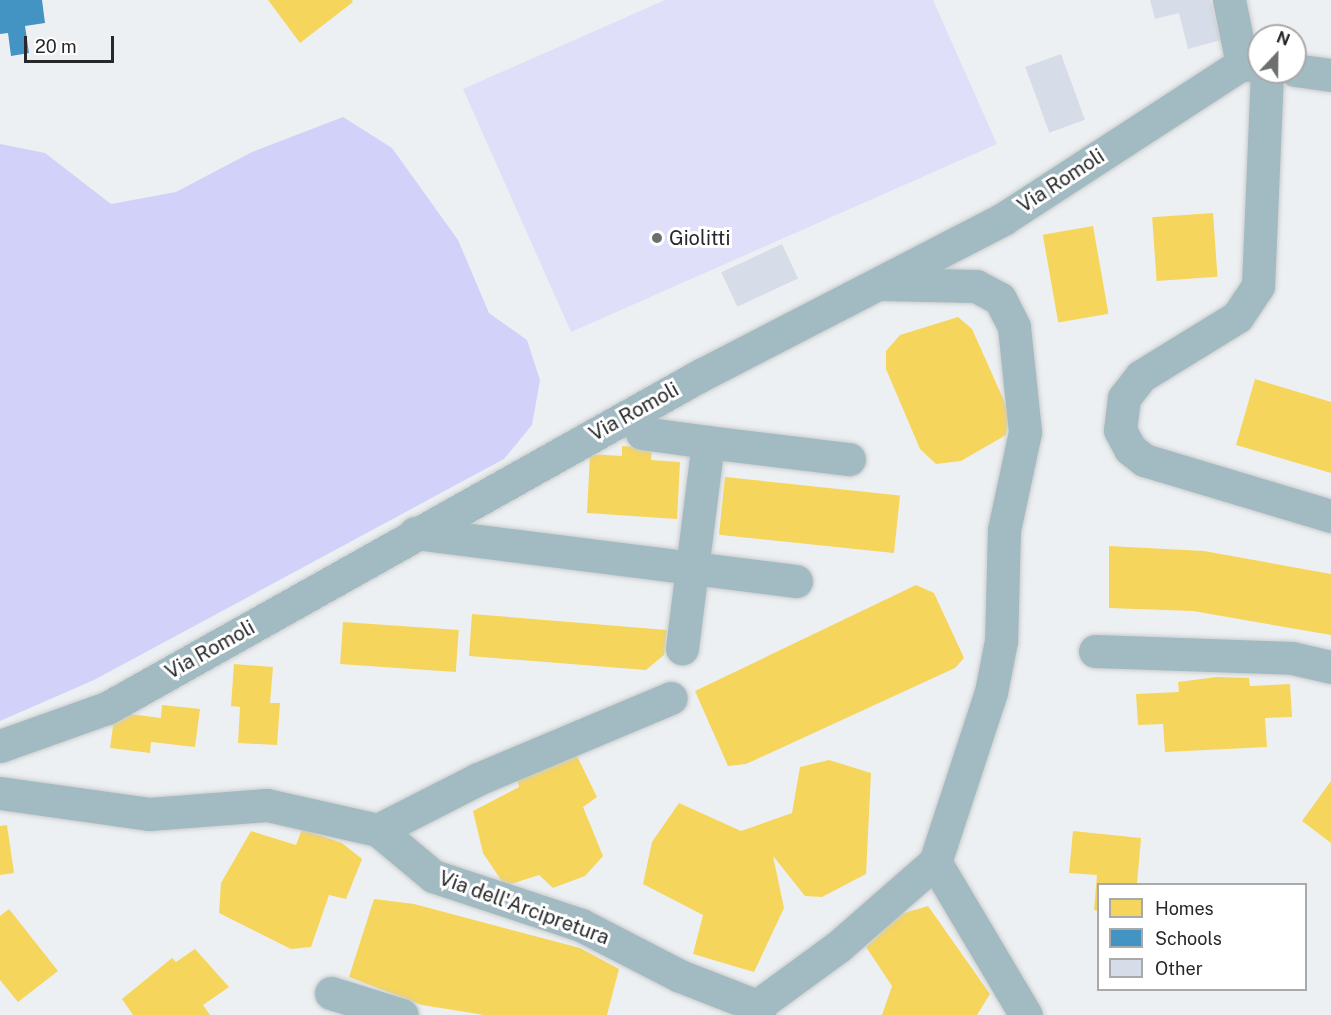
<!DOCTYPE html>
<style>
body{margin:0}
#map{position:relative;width:1331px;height:1015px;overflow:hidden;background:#edf0f2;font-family:"Public Sans",sans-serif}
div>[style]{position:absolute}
.green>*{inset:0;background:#dfdff9}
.forest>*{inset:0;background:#d2d1f9}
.homes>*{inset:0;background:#f6d55c;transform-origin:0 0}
.schools>*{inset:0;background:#4393c3}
.building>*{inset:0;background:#d7dde8;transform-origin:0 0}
.roads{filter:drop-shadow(0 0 2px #cacccd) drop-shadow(0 0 2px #cacccd)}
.minor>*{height:33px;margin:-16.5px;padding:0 16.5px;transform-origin:16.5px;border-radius:16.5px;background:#a2bac1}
.dots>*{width:16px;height:16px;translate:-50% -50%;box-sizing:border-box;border:3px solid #fff;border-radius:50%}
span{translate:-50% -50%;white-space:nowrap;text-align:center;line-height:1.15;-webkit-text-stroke:6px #fff;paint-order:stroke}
.street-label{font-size:20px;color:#26282a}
.poi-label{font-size:20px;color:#26282a}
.left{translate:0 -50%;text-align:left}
.legend{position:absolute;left:1097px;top:883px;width:210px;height:108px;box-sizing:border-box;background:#fff;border:2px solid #a8a9aa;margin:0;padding:8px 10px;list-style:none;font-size:18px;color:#26282a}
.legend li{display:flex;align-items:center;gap:12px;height:30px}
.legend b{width:30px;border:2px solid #a8a9aa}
.north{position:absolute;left:1247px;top:24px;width:60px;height:60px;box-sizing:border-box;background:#fff;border:2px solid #a8a9aa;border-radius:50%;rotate:22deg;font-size:16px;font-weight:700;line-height:24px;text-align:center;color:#26282a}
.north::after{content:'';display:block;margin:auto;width:21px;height:27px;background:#6c6e70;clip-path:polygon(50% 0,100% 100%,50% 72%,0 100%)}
.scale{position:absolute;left:24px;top:36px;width:90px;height:27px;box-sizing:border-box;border:3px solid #26282a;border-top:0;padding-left:8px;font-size:18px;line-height:21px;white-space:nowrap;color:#26282a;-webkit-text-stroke:4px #fff;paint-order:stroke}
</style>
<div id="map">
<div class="green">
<div style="clip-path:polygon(665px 0,933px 0,997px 144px,571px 332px,463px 89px)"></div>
</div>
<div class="forest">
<div style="clip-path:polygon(343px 117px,392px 148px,458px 240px,489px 313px,527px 340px,540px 380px,532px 425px,504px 459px,94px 680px,0 721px,0 144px,45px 153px,111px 204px,176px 192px,252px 152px)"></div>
</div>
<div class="homes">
<div style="clip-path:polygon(268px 0,352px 0,353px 2px,300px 43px)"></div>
<div style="left:1213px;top:213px;width:64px;height:61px;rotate:86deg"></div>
<div style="left:1093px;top:226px;width:89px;height:51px;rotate:80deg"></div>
<div style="clip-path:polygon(958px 317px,972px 329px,1009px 412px,1006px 435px,961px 461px,936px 464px,920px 449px,886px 369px,886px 351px,900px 335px)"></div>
<div style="clip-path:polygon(1255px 379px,1331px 402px,1331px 473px,1236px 445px)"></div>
<div style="clip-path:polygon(622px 446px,652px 448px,651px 460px,680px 462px,677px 519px,587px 513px,590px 454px,622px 456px)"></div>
<div style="left:725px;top:477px;width:176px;height:58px;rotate:6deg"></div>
<div style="clip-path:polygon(1109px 546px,1204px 551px,1331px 574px,1331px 635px,1193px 611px,1109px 608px)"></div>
<div style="clip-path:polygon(916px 585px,934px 593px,964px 658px,955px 668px,746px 764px,728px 766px,695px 691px)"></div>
<div style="clip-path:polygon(472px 614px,667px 630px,664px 655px,646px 670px,469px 656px)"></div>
<div style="left:343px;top:622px;width:116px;height:42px;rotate:4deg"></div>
<div style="clip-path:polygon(234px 664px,273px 667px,270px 703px,280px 703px,277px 745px,238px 743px,240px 707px,231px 706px)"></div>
<div style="clip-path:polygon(1217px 677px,1249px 678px,1250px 686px,1290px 684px,1292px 717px,1265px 718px,1267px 747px,1165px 752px,1163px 724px,1138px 725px,1136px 694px,1179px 692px,1178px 682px)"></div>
<div style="clip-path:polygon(162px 705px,200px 709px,195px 747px,151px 742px,150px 753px,110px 748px,115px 712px,161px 718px)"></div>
<div style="clip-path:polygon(554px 755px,577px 756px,597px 797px,583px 807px,603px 856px,585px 876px,553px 888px,539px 875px,505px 886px,483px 853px,473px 811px,519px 787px,516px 772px)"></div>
<div style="clip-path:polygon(829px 760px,871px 773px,866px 874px,822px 897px,805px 896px,773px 856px,784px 908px,754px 972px,693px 954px,703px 915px,643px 884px,652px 842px,679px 803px,741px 831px,792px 813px,800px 767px)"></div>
<div style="clip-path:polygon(1331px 781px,1331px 843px,1302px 821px)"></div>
<div style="clip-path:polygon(7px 825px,14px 873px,0 875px,0 826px)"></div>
<div style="clip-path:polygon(302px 829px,342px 843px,362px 859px,346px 899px,329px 895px,311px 947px,291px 949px,219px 913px,221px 883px,251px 831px,296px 845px)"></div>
<div style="clip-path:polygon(1073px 831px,1141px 838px,1137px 884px,1098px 884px,1098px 911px,1094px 910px,1097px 875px,1069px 873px)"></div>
<div style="clip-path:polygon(374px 899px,414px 904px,580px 948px,619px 969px,607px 1015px,484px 1015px,422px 1005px,349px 977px)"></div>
<div style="clip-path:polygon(928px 906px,990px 994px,977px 1015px,882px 1015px,892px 986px,866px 947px,901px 914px)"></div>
<div style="clip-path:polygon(9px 909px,58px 971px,18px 1002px,0 980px,0 916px)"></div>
<div style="clip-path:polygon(195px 949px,229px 987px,203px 1005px,210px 1015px,133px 1015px,122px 999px,172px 958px,176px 962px)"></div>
</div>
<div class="schools">
<div style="clip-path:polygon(0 0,42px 0,45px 23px,25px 26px,29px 53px,11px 56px,8px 33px,0 34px)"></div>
</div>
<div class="building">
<div style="clip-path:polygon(1150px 0,1210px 0,1221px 40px,1188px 49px,1179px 13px,1155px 19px)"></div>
<div style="left:1061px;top:54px;width:70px;height:38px;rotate:70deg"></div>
<div style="left:782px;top:244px;width:38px;height:67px;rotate:65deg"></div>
</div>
<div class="roads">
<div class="minor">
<div style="left:1229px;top:0;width:65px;rotate:78.5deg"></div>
<div style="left:1295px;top:70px;width:36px;rotate:8deg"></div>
<div style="left:1267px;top:72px;width:214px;rotate:92.4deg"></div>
<div style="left:1258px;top:286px;width:37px;rotate:124deg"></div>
<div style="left:1237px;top:317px;width:113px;rotate:148.4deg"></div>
<div style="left:1141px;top:376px;width:28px;rotate:128deg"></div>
<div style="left:1124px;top:398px;width:32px;rotate:97deg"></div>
<div style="left:1120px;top:430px;width:21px;rotate:62deg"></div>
<div style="left:1130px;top:449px;width:18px;rotate:38deg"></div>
<div style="left:1144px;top:460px;width:195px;rotate:16.7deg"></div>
<div style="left:882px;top:284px;width:94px;rotate:1.2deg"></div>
<div style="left:976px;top:286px;width:27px;rotate:28deg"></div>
<div style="left:1000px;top:299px;width:31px;rotate:63deg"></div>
<div style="left:1014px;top:327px;width:106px;rotate:84deg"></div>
<div style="left:1025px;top:432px;width:100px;rotate:102.1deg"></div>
<div style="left:1004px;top:530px;width:111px;rotate:91.5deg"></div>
<div style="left:1001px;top:641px;width:52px;rotate:101.1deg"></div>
<div style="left:991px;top:692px;width:179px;rotate:108.2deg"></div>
<div style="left:935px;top:862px;width:178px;rotate:59.3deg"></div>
<div style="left:642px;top:433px;width:67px;rotate:7.8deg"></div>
<div style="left:708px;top:442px;width:208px;rotate:97.2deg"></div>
<div style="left:708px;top:442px;width:142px;rotate:6.9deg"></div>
<div style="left:415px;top:533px;width:384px;rotate:7.2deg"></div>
<div style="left:1095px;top:651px;width:197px;rotate:2deg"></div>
<div style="left:1292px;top:658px;width:40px;rotate:13deg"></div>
<div style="left:0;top:746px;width:114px;rotate:-19.6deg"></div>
<div style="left:107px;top:708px;width:681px;rotate:-29.28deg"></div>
<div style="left:701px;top:375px;width:340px;rotate:-27.3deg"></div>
<div style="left:1003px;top:219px;width:285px;rotate:-33deg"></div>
<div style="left:1242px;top:64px;width:17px;rotate:7deg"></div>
<div style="left:0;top:793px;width:150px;rotate:8deg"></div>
<div style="left:149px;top:814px;width:118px;rotate:-4.4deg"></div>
<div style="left:267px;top:805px;width:114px;rotate:12.7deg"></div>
<div style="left:378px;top:830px;width:72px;rotate:39.9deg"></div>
<div style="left:433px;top:876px;width:156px;rotate:18.3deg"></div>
<div style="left:581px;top:925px;width:111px;rotate:27.3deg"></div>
<div style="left:680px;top:976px;width:83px;rotate:21.3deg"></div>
<div style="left:757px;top:1006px;width:9px;rotate:77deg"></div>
<div style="left:378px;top:830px;width:112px;rotate:-27deg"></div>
<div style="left:478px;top:779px;width:209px;rotate:-22.8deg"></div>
<div style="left:331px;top:993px;width:74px;rotate:17.2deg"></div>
<div style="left:757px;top:1006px;width:102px;rotate:-36.2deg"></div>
<div style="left:839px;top:946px;width:128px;rotate:-41.2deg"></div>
</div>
</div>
<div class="dots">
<div style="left:657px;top:238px;background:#6c6e70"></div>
</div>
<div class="street-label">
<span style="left:1061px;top:181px;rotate:-33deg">Via Romoli</span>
<span style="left:634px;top:412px;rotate:-29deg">Via Romoli</span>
<span style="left:210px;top:650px;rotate:-29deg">Via Romoli</span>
<span style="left:524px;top:908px;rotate:20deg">Via dell'Arcipretura</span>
</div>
<div class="poi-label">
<span class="left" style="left:669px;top:238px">Giolitti</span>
</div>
<ul class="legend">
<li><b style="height:16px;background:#f6d55c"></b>Homes</li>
<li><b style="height:16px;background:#4393c3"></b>Schools</li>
<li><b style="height:16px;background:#d7dde8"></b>Other</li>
</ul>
<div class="north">N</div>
<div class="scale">20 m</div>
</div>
